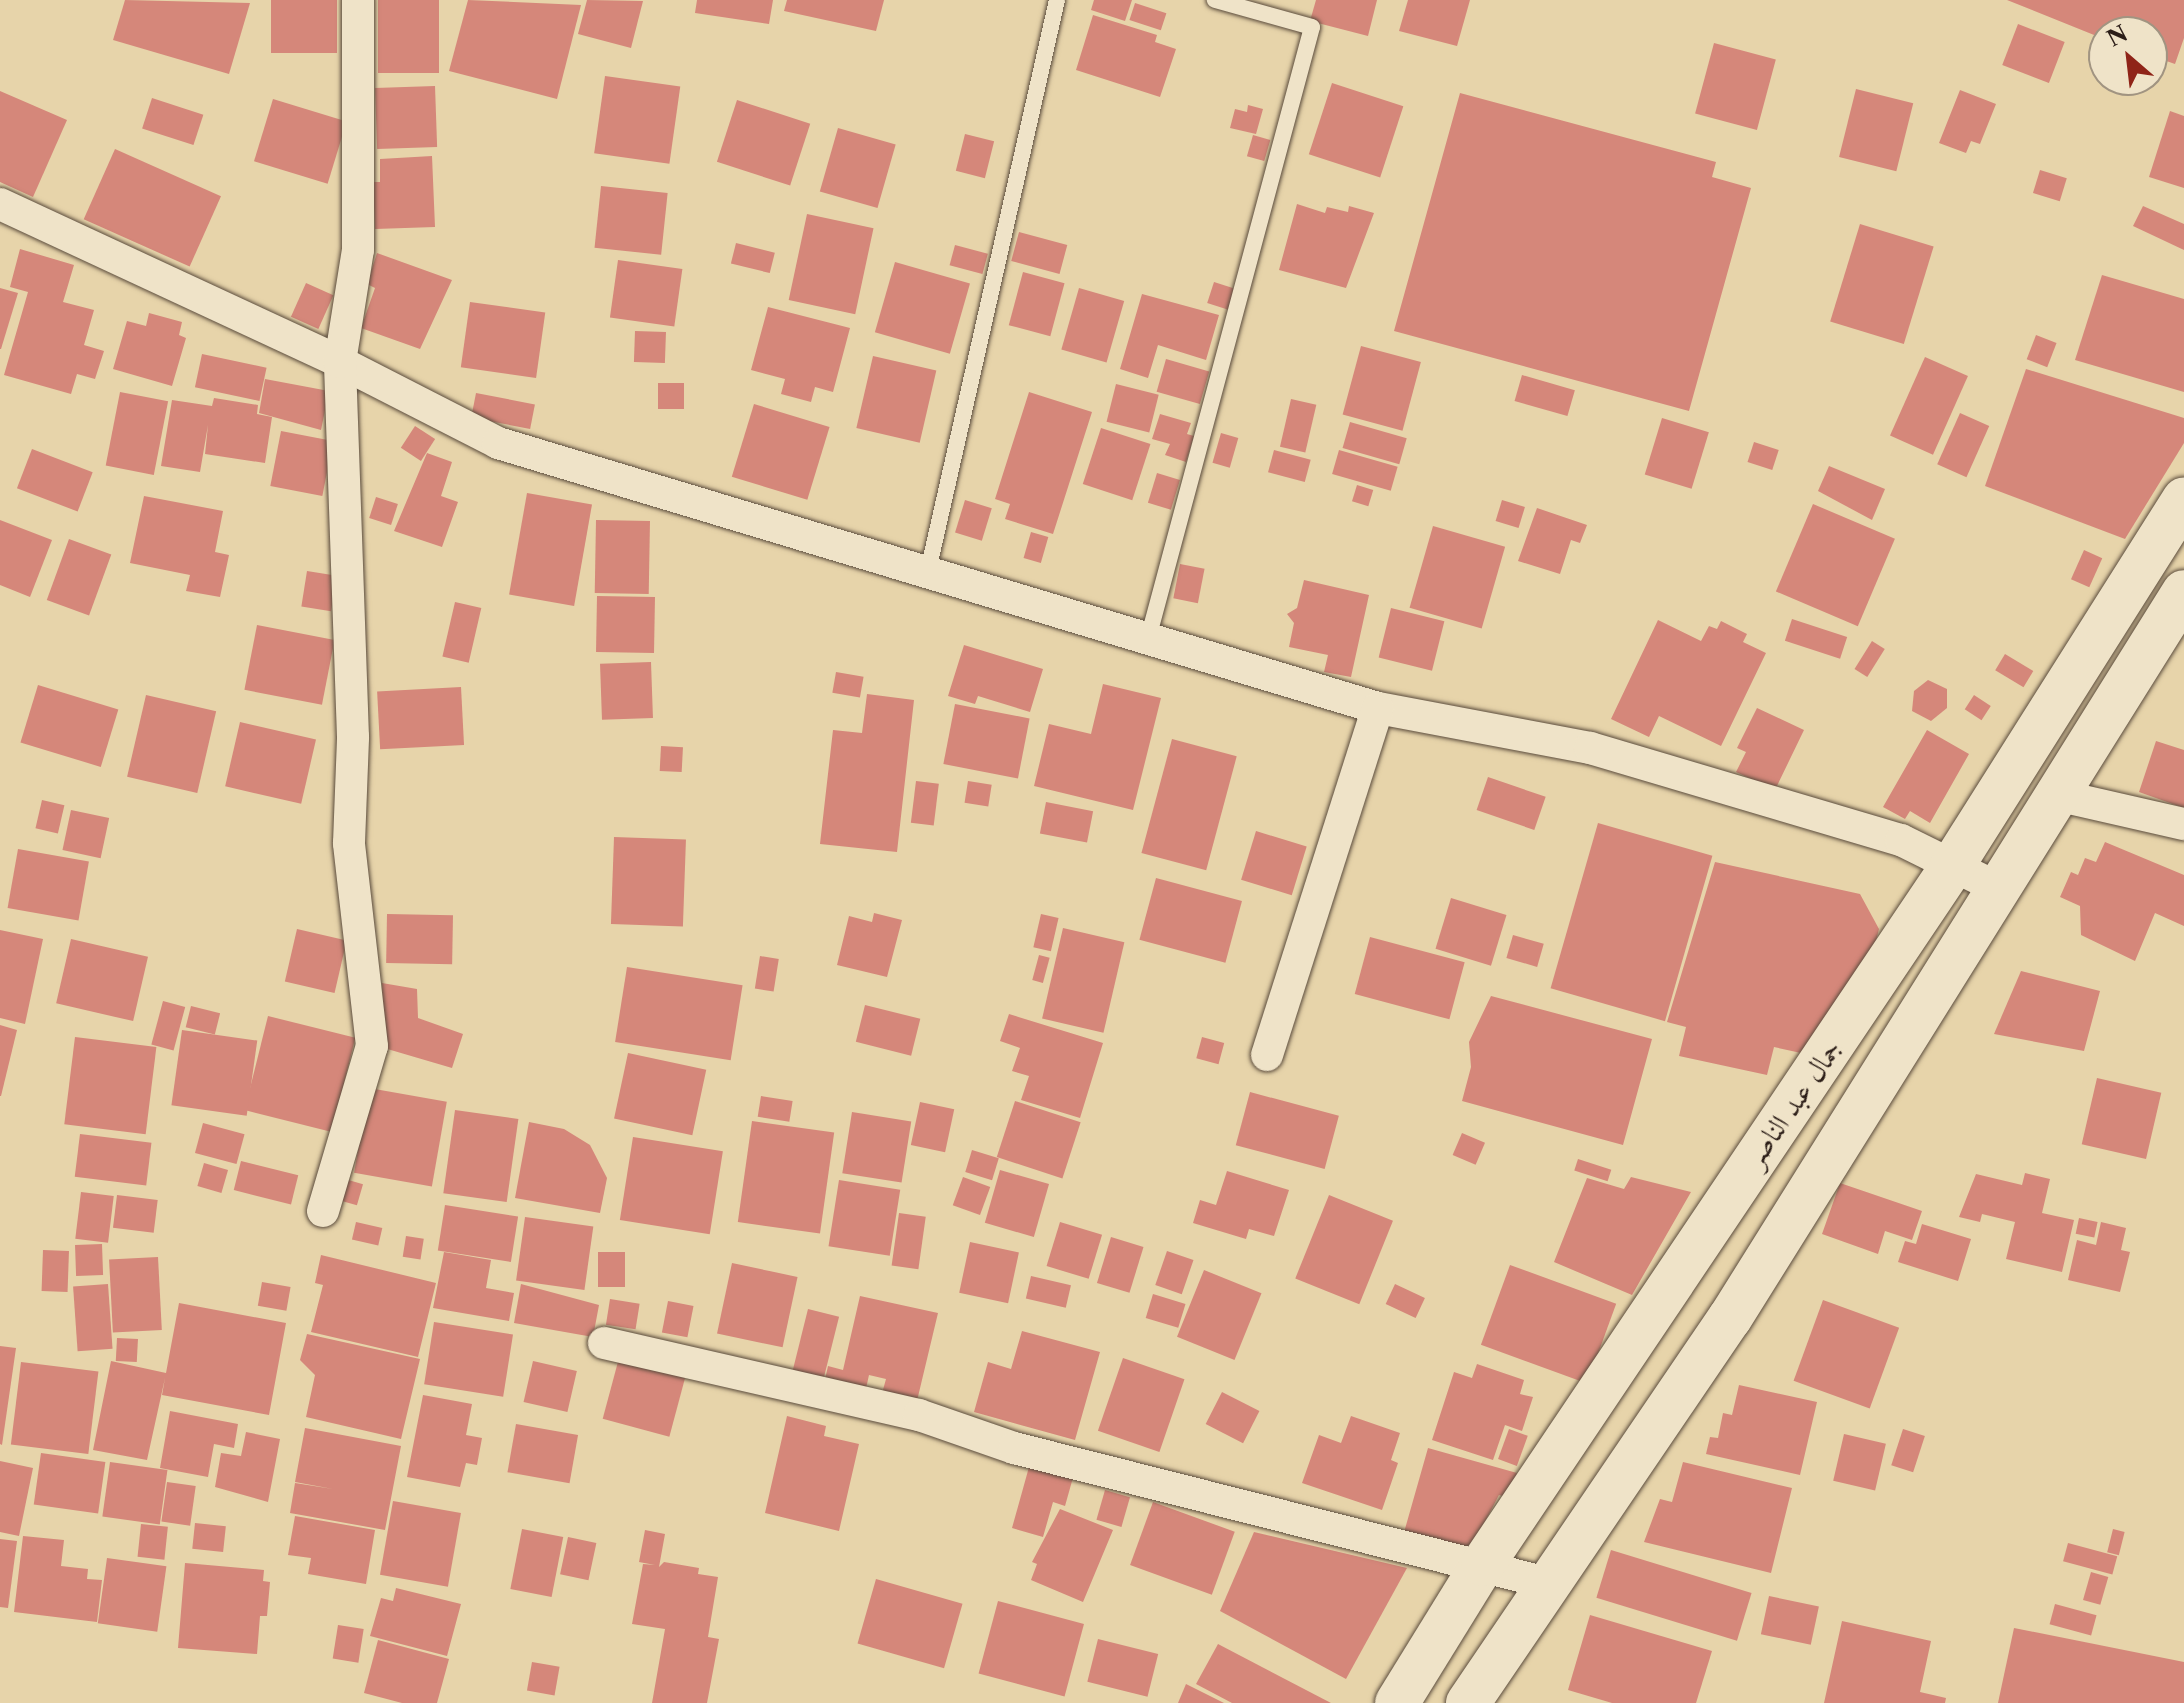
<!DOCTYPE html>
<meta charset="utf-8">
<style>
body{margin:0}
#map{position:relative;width:2184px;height:1703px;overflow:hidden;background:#e7d4aa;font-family:"Libre Caslon Text",Amiri,serif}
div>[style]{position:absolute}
.building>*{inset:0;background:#d5877a;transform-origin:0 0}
.roads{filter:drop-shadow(0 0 2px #5a4b3c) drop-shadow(0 0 2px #5a4b3c)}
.lane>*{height:16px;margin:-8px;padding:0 8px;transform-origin:8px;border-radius:8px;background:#efe3c8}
.street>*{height:32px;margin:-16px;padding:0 16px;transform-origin:16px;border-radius:16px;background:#efe3c8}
.secondary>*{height:44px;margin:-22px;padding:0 22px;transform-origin:22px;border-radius:22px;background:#efe3c8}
span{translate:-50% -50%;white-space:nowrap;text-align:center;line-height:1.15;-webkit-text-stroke:6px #efe3c8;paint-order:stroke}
.street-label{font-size:28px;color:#2b1d17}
.north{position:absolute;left:2088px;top:16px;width:80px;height:80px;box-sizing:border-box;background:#efe3c8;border:2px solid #a19481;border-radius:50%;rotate:332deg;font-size:22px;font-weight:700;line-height:32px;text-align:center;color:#2b1d17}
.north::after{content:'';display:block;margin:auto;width:28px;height:36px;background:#8f2418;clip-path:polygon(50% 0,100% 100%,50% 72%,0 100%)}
</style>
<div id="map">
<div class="building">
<div style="clip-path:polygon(125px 0,250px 3px,229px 74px,113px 40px)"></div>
<div style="left:271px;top:0;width:66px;height:53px"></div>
<div style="left:378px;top:0;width:61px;height:73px"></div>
<div style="clip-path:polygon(468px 0,581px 5px,557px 99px,449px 71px)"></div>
<div style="clip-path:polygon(587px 0,643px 1px,631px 48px,578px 34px)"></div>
<div style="clip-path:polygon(697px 0,773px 0,769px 24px,695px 13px)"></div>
<div style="clip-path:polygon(787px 0,884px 0,876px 31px,784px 11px)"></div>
<div style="clip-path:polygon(1094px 0,1132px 0,1125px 21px,1091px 10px)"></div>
<div style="clip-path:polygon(1316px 0,1377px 0,1368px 36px,1310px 21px)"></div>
<div style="clip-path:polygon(1408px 0,1470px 0,1457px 46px,1399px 31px)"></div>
<div style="clip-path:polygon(2007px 0,2184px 0,2184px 38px,2175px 64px,2152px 56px,2152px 32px,2104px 32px,2104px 39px)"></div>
<div style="left:1135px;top:3px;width:33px;height:18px;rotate:18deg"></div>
<div style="clip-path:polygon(1093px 15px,1157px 35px,1155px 42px,1176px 49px,1160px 97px,1076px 70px)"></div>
<div style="left:2018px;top:24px;width:50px;height:44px;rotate:21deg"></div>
<div style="left:1714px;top:43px;width:64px;height:73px;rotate:15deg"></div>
<div style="left:605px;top:76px;width:76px;height:78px;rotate:8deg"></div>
<div style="left:1332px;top:83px;width:75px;height:75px;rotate:18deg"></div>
<div style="left:435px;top:86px;width:61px;height:60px;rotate:88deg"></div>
<div style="left:1856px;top:89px;width:59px;height:70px;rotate:14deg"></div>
<div style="clip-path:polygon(1960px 90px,1996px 104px,1980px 144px,1971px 141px,1966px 153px,1939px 143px)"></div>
<div style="clip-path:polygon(0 91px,67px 120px,33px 197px,0 182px)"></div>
<div style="clip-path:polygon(1460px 93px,1716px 162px,1712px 177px,1751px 188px,1689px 411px,1394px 331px)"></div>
<div style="left:152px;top:98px;width:54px;height:32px;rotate:18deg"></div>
<div style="left:273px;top:99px;width:77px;height:65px;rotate:17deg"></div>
<div style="left:737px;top:100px;width:77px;height:65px;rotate:18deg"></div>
<div style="clip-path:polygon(1248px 105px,1263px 109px,1256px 134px,1230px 128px,1235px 109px,1247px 112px)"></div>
<div style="clip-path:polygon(2170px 111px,2184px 116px,2184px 188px,2149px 177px)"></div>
<div style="left:838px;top:128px;width:60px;height:66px;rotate:16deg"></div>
<div style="left:965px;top:134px;width:30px;height:38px;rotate:14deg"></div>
<div style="left:1253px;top:135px;width:18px;height:22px;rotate:16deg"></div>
<div style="left:115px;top:149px;width:116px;height:77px;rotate:24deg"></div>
<div style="clip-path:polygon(432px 156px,435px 227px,375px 229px,373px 182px,380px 182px,380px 159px)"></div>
<div style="left:2040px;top:170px;width:28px;height:24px;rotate:17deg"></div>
<div style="left:601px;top:186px;width:67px;height:62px;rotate:6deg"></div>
<div style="clip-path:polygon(1297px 204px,1325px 213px,1327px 207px,1348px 212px,1349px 206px,1374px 213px,1346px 288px,1279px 270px)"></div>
<div style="clip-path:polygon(2143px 206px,2184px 224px,2184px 250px,2133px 226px)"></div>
<div style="left:807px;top:214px;width:68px;height:88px;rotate:12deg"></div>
<div style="left:1860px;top:224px;width:77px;height:102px;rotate:17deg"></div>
<div style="left:1019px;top:232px;width:50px;height:30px;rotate:15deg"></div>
<div style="left:736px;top:243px;width:40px;height:21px;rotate:14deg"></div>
<div style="left:955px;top:245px;width:34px;height:21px;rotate:15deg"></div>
<div style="clip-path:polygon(20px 249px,74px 265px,63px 302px,94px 310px,84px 345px,104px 351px,95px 379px,77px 374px,71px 394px,4px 375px,28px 292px,10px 287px)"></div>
<div style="clip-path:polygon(377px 253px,452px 280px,420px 349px,361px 328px,375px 288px,367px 284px)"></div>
<div style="left:618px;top:260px;width:65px;height:58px;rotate:8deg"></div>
<div style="left:895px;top:262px;width:78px;height:73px;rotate:16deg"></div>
<div style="left:1023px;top:272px;width:43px;height:55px;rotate:15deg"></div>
<div style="clip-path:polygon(2102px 275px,2184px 299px,2184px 392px,2075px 360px)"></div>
<div style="left:1214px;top:282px;width:23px;height:22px;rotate:18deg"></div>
<div style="left:306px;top:283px;width:30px;height:37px;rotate:24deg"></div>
<div style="clip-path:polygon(0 288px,18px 293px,1px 349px,0 349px)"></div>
<div style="left:1079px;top:288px;width:47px;height:64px;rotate:16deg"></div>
<div style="clip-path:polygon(1142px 294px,1219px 315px,1206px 360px,1158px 345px,1148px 378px,1120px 369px)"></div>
<div style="left:470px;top:302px;width:76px;height:66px;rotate:8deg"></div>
<div style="clip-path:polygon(768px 307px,850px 328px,833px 392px,815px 387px,811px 402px,781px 394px,785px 379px,751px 370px)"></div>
<div style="clip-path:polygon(149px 313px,182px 322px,179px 335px,186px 338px,172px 386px,113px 369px,127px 321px,146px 326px)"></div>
<div style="left:635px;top:331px;width:31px;height:31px;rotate:2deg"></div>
<div style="left:2036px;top:335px;width:22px;height:26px;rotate:21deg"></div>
<div style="left:1361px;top:346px;width:62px;height:71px;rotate:15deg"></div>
<div style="left:202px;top:354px;width:66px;height:34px;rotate:12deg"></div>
<div style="left:873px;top:356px;width:65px;height:74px;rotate:13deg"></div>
<div style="left:1925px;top:357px;width:47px;height:86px;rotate:24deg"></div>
<div style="left:1166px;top:359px;width:45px;height:34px;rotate:16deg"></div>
<div style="clip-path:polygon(2026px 369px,2184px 418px,2184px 443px,2125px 539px,1985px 486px)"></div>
<div style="left:1522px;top:375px;width:55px;height:27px;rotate:16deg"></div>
<div style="clip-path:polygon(265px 379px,329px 391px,321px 430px,259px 413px)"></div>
<div style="left:684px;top:383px;width:26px;height:26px;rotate:90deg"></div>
<div style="left:1116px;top:384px;width:44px;height:39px;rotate:14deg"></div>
<div style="left:120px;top:392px;width:49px;height:75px;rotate:11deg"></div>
<div style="clip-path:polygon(1029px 392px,1092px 412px,1053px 534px,1005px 519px,1010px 504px,995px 499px)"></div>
<div style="left:476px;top:393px;width:60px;height:25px;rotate:11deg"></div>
<div style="clip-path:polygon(214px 398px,258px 405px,257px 414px,272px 417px,265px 463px,205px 454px,208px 425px,200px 472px,161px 466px,172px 400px,212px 406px)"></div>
<div style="left:1291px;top:399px;width:26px;height:49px;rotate:13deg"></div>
<div style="left:754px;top:404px;width:79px;height:76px;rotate:17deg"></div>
<div style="left:1960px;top:413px;width:32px;height:56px;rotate:24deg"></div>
<div style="clip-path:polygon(1160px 414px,1191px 423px,1187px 434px,1194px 436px,1186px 462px,1165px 455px,1170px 444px,1152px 439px)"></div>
<div style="left:1662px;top:418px;width:49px;height:59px;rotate:17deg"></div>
<div style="left:1350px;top:422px;width:59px;height:27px;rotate:16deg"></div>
<div style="left:415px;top:426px;width:24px;height:26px;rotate:33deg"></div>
<div style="left:1101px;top:428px;width:52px;height:59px;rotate:18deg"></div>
<div style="left:281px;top:431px;width:53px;height:56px;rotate:11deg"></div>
<div style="left:1221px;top:433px;width:18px;height:31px;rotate:16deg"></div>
<div style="left:1754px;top:442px;width:26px;height:21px;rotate:18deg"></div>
<div style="left:32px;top:449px;width:65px;height:42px;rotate:21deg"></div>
<div style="left:1274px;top:450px;width:38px;height:23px;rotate:15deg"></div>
<div style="left:1339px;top:450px;width:61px;height:25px;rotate:16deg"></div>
<div style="clip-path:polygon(427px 453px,452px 462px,441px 496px,458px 502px,442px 547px,394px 531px)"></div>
<div style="clip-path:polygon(1829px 466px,1885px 489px,1872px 520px,1818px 491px)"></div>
<div style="left:1157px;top:473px;width:24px;height:31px;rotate:17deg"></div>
<div style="left:1357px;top:485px;width:17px;height:17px;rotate:17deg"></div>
<div style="left:527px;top:493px;width:66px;height:103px;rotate:10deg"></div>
<div style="clip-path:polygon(144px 496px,223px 511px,215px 552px,229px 555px,220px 597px,186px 591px,190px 575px,130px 563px)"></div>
<div style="left:376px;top:497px;width:23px;height:22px;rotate:18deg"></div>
<div style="left:965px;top:500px;width:28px;height:34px;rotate:17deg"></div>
<div style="left:1502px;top:500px;width:24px;height:22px;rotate:17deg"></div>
<div style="left:1813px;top:504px;width:89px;height:95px;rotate:23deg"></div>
<div style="clip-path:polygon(1537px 508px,1587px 525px,1580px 543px,1571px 540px,1560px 574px,1518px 561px)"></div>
<div style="clip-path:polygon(0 520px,52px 540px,30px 597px,0 585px)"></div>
<div style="left:596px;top:520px;width:54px;height:73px;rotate:1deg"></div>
<div style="left:1433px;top:526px;width:75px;height:85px;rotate:16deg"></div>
<div style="left:1031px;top:532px;width:18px;height:27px;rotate:16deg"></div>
<div style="left:69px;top:539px;width:45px;height:65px;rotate:20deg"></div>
<div style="left:2084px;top:550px;width:20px;height:32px;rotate:24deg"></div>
<div style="left:1180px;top:564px;width:25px;height:35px;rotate:11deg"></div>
<div style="left:307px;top:571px;width:30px;height:36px;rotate:9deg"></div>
<div style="clip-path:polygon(1304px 580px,1369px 595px,1351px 677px,1324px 672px,1328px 655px,1289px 647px,1294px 623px,1287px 614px,1297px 608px)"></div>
<div style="left:597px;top:596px;width:58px;height:56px;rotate:1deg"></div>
<div style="left:455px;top:602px;width:27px;height:56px;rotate:13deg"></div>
<div style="left:1391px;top:608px;width:55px;height:51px;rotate:14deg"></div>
<div style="left:1792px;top:619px;width:58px;height:23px;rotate:18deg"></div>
<div style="clip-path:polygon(1658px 620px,1701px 641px,1709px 626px,1717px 629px,1721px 621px,1747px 634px,1743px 642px,1766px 653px,1721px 746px,1659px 716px,1649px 737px,1611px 719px)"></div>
<div style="left:257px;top:625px;width:79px;height:66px;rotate:11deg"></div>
<div style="left:1872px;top:641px;width:15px;height:33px;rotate:32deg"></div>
<div style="clip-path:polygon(964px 645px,1043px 669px,1030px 712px,978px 696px,975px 704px,948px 696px)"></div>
<div style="left:2005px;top:654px;width:33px;height:19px;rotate:31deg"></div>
<div style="left:651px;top:662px;width:56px;height:51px;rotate:88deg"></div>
<div style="left:836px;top:672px;width:28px;height:21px;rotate:10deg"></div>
<div style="clip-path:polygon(1928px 680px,1947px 689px,1947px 708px,1931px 721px,1912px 711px,1914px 691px)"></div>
<div style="clip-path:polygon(1103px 684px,1161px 698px,1133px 810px,1034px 786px,1049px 724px,1091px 734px)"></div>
<div style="left:38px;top:685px;width:84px;height:60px;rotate:17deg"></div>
<div style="left:461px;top:687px;width:58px;height:84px;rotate:87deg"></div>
<div style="clip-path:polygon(867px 694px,914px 700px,897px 852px,820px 844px,833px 730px,862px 733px)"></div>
<div style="left:146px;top:695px;width:72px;height:84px;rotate:13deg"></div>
<div style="left:1974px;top:695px;width:20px;height:17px;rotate:33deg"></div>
<div style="left:955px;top:704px;width:76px;height:61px;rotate:11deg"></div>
<div style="clip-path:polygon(1757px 708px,1804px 730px,1775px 790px,1736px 772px,1746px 752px,1737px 748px)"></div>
<div style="left:240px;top:722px;width:78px;height:66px;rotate:13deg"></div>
<div style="clip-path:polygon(1927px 730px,1969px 754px,1930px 823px,1910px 811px,1905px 819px,1883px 807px)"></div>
<div style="left:1172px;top:739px;width:67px;height:118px;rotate:15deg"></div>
<div style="clip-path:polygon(2156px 741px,2184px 750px,2184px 808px,2139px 792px)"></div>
<div style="left:661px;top:746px;width:22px;height:25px;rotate:3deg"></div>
<div style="left:1488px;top:777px;width:61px;height:35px;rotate:19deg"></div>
<div style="left:916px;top:781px;width:23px;height:42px;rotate:7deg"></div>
<div style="left:968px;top:781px;width:24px;height:22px;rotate:9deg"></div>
<div style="left:42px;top:800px;width:23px;height:29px;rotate:13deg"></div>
<div style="left:1046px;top:802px;width:48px;height:32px;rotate:11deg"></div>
<div style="left:71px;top:810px;width:39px;height:41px;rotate:12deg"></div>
<div style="left:1598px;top:823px;width:119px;height:172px;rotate:16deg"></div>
<div style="left:1256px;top:831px;width:53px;height:51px;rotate:17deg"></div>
<div style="left:614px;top:837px;width:72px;height:87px;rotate:2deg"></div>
<div style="clip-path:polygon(2105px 842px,2184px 875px,2184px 926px,2155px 913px,2135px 961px,2081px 935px,2080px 906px,2060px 897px,2071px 872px,2078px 875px,2085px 858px,2096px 862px)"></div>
<div style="left:18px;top:849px;width:72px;height:60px;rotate:10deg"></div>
<div style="clip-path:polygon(1715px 862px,1860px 894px,1879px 929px,1874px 949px,1801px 1053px,1774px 1047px,1767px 1075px,1679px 1056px,1686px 1027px,1667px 1022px)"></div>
<div style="left:1156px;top:878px;width:89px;height:64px;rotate:15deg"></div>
<div style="left:1451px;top:898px;width:58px;height:53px;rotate:17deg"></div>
<div style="clip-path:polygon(874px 913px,902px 920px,887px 977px,837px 965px,849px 916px,872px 922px)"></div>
<div style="left:387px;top:914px;width:66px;height:49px;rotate:1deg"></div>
<div style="left:1041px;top:914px;width:18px;height:34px;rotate:13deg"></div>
<div style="left:1063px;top:928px;width:63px;height:93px;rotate:13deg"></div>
<div style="left:297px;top:929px;width:51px;height:54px;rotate:13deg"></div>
<div style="clip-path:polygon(0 930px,43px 939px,25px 1024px,0 1018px)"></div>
<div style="left:1513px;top:935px;width:32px;height:24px;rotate:16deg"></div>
<div style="left:1370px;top:937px;width:98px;height:59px;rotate:15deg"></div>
<div style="left:71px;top:939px;width:79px;height:66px;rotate:13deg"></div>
<div style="left:1039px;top:955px;width:11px;height:26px;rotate:15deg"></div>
<div style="left:760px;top:956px;width:19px;height:33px;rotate:9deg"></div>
<div style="left:627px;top:967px;width:117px;height:76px;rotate:9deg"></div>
<div style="clip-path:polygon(2021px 971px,2100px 991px,2084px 1051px,1994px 1034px)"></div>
<div style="clip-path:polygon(382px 983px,417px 989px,418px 1018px,463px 1034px,452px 1068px,384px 1048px)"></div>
<div style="clip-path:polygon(1491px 996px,1652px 1039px,1623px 1145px,1462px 1101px,1471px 1067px,1469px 1042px)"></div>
<div style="left:163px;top:1001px;width:23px;height:45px;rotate:15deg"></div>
<div style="left:865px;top:1005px;width:57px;height:38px;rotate:14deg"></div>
<div style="left:191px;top:1006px;width:30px;height:22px;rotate:14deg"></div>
<div style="clip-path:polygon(1009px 1014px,1103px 1043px,1080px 1118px,1021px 1100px,1029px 1076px,1012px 1071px,1020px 1048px,1000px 1041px)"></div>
<div style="left:268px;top:1016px;width:90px;height:97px;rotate:14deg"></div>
<div style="clip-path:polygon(0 1025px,17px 1030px,1px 1096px,0 1096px)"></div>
<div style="left:182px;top:1030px;width:76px;height:76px;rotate:8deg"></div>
<div style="left:75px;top:1037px;width:82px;height:88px;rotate:7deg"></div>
<div style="left:1202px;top:1037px;width:23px;height:22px;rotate:15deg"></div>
<div style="left:628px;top:1053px;width:80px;height:67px;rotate:12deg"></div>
<div style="left:2097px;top:1078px;width:66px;height:68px;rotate:13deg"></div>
<div style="left:369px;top:1088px;width:79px;height:86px;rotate:10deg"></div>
<div style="left:1250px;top:1092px;width:92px;height:55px;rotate:15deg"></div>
<div style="left:761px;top:1096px;width:32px;height:21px;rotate:9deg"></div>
<div style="left:1015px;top:1101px;width:69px;height:59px;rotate:18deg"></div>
<div style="left:920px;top:1102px;width:35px;height:44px;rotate:12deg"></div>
<div style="left:455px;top:1110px;width:64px;height:84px;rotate:8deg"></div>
<div style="left:852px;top:1112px;width:60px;height:62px;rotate:9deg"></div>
<div style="left:752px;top:1121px;width:83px;height:102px;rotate:8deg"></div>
<div style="clip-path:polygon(529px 1122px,564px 1129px,590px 1145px,607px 1178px,600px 1213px,515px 1198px)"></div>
<div style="left:203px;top:1123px;width:43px;height:31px;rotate:15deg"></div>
<div style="left:1462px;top:1133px;width:25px;height:24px;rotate:23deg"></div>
<div style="left:80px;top:1134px;width:72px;height:43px;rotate:7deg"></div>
<div style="left:633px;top:1137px;width:91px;height:84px;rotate:9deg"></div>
<div style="left:972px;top:1150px;width:28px;height:23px;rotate:17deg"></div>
<div style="left:1578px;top:1159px;width:35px;height:12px;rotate:18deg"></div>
<div style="left:241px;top:1161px;width:59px;height:30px;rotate:14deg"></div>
<div style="left:204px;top:1163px;width:25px;height:24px;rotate:16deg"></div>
<div style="left:1000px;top:1170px;width:51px;height:55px;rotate:16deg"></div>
<div style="clip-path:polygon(1227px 1171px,1289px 1190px,1274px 1236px,1249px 1229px,1246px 1239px,1193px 1223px,1200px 1200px,1216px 1205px)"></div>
<div style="clip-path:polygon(2025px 1173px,2050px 1179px,2042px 1213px,2074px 1220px,2062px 1272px,2006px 1259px,2015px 1222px,1982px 1214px,1980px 1222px,1959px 1217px,1976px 1174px,2022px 1185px)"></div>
<div style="left:338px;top:1177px;width:26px;height:22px;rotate:16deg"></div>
<div style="left:963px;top:1177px;width:29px;height:30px;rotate:20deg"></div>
<div style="clip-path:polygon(1631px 1177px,1691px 1192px,1632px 1295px,1554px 1262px,1587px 1178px,1624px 1189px)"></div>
<div style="left:839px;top:1180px;width:62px;height:67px;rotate:9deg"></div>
<div style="clip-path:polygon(1840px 1183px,1922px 1211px,1912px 1240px,1885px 1231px,1878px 1254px,1822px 1234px)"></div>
<div style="left:81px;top:1192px;width:33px;height:47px;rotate:7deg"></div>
<div style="left:117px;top:1195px;width:41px;height:33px;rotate:7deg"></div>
<div style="left:1329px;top:1195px;width:69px;height:90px;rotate:22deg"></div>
<div style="left:445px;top:1205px;width:74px;height:46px;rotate:9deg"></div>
<div style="left:899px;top:1213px;width:27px;height:53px;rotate:8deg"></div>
<div style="left:525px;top:1217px;width:69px;height:64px;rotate:8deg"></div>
<div style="left:2079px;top:1218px;width:19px;height:16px;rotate:12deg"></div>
<div style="left:356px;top:1222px;width:27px;height:18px;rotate:13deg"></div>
<div style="left:1060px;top:1222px;width:44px;height:46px;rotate:17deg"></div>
<div style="clip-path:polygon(2101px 1222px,2126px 1228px,2121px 1250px,2130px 1252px,2120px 1292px,2068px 1280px,2077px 1240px,2096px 1245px)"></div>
<div style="clip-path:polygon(1922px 1224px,1971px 1239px,1958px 1281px,1898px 1262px,1905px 1241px,1916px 1244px)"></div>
<div style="left:406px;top:1236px;width:18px;height:21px;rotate:9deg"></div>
<div style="left:1111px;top:1237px;width:34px;height:48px;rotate:17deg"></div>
<div style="left:970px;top:1242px;width:50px;height:52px;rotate:12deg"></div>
<div style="left:102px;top:1244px;width:31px;height:27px;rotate:88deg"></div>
<div style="left:43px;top:1250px;width:26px;height:41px;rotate:2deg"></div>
<div style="left:1167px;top:1251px;width:28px;height:36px;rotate:19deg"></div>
<div style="clip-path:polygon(444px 1252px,491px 1260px,486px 1288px,514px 1293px,509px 1321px,433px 1308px)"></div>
<div style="left:625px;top:1252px;width:35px;height:27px;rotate:90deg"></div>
<div style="clip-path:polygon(321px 1255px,436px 1283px,418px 1357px,311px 1332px,323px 1285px,315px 1283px)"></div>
<div style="left:158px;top:1257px;width:73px;height:49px;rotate:87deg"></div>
<div style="left:732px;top:1263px;width:67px;height:72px;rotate:12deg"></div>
<div style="left:1510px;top:1265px;width:113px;height:85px;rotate:20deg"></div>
<div style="left:1204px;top:1270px;width:62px;height:72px;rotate:22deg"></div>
<div style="left:1031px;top:1276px;width:41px;height:23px;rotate:13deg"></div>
<div style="left:262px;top:1282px;width:29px;height:24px;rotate:10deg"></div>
<div style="left:108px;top:1284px;width:65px;height:35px;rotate:86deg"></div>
<div style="clip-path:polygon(521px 1284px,599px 1305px,593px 1337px,514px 1323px)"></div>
<div style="left:1395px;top:1284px;width:33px;height:22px;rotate:25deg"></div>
<div style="left:1153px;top:1294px;width:34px;height:25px;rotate:17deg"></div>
<div style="clip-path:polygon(860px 1296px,938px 1313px,916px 1405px,881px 1397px,886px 1379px,869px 1375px,865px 1393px,824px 1384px,828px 1366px,843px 1370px)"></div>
<div style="left:610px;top:1299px;width:30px;height:26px;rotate:9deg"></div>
<div style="left:1823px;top:1300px;width:81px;height:86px;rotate:20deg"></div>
<div style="left:668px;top:1301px;width:26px;height:32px;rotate:11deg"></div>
<div style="clip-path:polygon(179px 1303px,286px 1323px,269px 1415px,162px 1395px,165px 1378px,147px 1460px,93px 1450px,111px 1361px,166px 1373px)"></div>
<div style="left:808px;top:1309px;width:32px;height:63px;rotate:14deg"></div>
<div style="left:434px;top:1322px;width:80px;height:63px;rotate:9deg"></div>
<div style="clip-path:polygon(1022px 1331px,1100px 1352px,1075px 1440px,974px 1412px,988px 1362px,1011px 1369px)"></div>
<div style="clip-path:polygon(307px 1334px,420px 1359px,401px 1439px,306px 1417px,315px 1375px,300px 1360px)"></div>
<div style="left:117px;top:1338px;width:21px;height:23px;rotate:3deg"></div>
<div style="clip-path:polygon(0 1346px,16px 1348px,2px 1445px,0 1444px)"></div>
<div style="left:619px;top:1358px;width:69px;height:63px;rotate:15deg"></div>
<div style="left:1123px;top:1358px;width:65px;height:77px;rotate:19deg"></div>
<div style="left:533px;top:1361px;width:45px;height:42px;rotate:13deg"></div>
<div style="left:21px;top:1362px;width:78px;height:83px;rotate:7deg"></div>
<div style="clip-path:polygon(1477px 1364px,1524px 1380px,1520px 1394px,1533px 1397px,1522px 1431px,1505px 1425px,1493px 1460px,1432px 1440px,1454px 1372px,1472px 1378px)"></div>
<div style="clip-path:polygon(1739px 1385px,1817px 1402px,1800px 1475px,1706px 1454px,1710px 1437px,1718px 1438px,1723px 1413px,1732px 1415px)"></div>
<div style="left:1222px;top:1392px;width:42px;height:36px;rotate:27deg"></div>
<div style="clip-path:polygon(423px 1395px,472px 1404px,466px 1435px,482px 1438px,477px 1465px,466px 1463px,460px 1487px,407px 1477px)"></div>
<div style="clip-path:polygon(170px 1411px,238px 1424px,234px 1448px,214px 1444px,208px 1477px,160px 1468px)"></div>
<div style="clip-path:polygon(787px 1416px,826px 1426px,824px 1436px,859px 1444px,839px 1531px,765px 1513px)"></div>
<div style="clip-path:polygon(1351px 1416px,1400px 1433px,1391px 1460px,1398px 1463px,1382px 1510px,1302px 1483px,1319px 1435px,1341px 1443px)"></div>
<div style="left:516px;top:1424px;width:63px;height:49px;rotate:10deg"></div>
<div style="clip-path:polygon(305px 1428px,401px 1446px,385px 1530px,290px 1513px,295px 1483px,333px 1489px,295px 1482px)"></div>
<div style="left:1509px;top:1429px;width:20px;height:32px;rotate:20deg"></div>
<div style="left:1903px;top:1429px;width:23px;height:38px;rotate:18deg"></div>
<div style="clip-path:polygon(246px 1432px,280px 1439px,268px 1502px,215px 1487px,221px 1453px,241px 1456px)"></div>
<div style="left:1844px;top:1434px;width:43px;height:48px;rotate:13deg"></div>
<div style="clip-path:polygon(1428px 1448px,1517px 1473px,1510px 1498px,1499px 1495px,1468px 1554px,1403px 1536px)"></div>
<div style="left:41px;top:1453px;width:65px;height:52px;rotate:8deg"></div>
<div style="clip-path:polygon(0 1461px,33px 1468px,19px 1536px,0 1532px)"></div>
<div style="left:110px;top:1462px;width:58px;height:55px;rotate:8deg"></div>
<div style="clip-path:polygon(1683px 1462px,1792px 1488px,1771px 1573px,1644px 1542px,1660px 1499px,1672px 1502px)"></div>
<div style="clip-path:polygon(1029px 1467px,1074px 1474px,1065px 1506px,1053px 1502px,1043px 1537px,1012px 1528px)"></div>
<div style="left:167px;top:1482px;width:29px;height:40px;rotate:8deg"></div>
<div style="left:1105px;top:1490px;width:26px;height:31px;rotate:16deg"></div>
<div style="left:393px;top:1501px;width:69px;height:75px;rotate:10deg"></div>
<div style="left:1153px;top:1502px;width:87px;height:67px;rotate:20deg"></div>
<div style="clip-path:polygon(1060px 1509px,1113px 1530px,1083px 1602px,1031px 1580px,1037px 1564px,1032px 1562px)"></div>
<div style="clip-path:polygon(295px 1516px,375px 1530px,366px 1584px,308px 1574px,311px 1558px,288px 1555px)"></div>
<div style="left:195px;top:1523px;width:31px;height:26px;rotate:6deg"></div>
<div style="left:141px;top:1524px;width:27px;height:33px;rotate:6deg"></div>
<div style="left:522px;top:1529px;width:42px;height:61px;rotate:11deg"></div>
<div style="left:2113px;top:1529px;width:12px;height:24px;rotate:14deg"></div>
<div style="clip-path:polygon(645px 1530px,665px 1534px,659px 1567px,664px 1562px,699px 1568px,698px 1574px,718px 1577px,708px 1637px,719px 1639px,707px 1703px,652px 1703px,665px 1629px,632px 1624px,643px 1564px,655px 1565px,639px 1562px)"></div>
<div style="clip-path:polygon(1254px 1532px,1407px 1568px,1346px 1679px,1220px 1611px)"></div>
<div style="clip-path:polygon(23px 1536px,64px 1540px,61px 1566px,88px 1569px,87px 1579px,102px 1580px,97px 1622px,14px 1612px)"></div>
<div style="left:568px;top:1537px;width:29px;height:38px;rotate:12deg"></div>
<div style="clip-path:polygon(0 1539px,17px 1541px,8px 1608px,0 1607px)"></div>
<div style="left:2068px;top:1543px;width:51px;height:19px;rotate:15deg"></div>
<div style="left:1611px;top:1550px;width:147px;height:50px;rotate:17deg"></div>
<div style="left:107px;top:1558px;width:60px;height:66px;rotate:8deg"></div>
<div style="clip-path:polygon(185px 1563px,264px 1570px,263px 1581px,270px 1582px,267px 1616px,260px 1616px,257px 1654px,178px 1648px)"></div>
<div style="left:2091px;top:1572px;width:18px;height:29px;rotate:16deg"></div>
<div style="left:876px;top:1579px;width:90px;height:67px;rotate:16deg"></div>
<div style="clip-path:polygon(396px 1588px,461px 1604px,447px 1656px,370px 1636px,381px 1598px,393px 1601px)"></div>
<div style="left:1769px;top:1596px;width:51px;height:39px;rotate:12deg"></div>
<div style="left:998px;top:1601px;width:89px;height:75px;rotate:15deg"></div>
<div style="left:2055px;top:1604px;width:43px;height:21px;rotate:15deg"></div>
<div style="clip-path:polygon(1590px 1615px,1712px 1651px,1696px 1703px,1612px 1703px,1568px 1690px)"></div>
<div style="clip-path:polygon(1842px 1621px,1931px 1641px,1920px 1692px,1946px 1698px,1945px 1703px,1824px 1703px)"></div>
<div style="left:338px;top:1625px;width:26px;height:34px;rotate:9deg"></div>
<div style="clip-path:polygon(2014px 1628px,2184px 1662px,2184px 1703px,1998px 1703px)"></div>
<div style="left:1098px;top:1639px;width:62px;height:44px;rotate:14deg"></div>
<div style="clip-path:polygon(378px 1640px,449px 1659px,437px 1703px,402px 1703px,364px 1693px)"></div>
<div style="clip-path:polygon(1218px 1644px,1331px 1703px,1232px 1703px,1196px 1684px)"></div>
<div style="left:532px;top:1662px;width:28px;height:29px;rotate:10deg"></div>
<div style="clip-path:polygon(1186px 1684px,1224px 1703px,1178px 1703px)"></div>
</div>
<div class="roads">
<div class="lane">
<div style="left:928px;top:571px;width:585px;rotate:-77.27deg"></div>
<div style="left:1149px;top:635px;width:629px;rotate:-74.99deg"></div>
<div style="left:1312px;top:27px;width:101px;rotate:-164.4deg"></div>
</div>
<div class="street">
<div style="left:0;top:204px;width:375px;rotate:24.9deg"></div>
<div style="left:340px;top:362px;width:178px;rotate:27.1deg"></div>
<div style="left:498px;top:443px;width:919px;rotate:16.76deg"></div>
<div style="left:1378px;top:708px;width:216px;rotate:10.7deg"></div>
<div style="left:1590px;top:748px;width:324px;rotate:16.5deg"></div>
<div style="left:1901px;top:840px;width:110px;rotate:26.3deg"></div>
<div style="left:2056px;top:795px;width:131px;rotate:12.8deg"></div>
<div style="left:1267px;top:1055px;width:364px;rotate:-72.3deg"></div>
<div style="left:323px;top:1211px;width:172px;rotate:-73.5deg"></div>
<div style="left:372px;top:1046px;width:204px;rotate:-96.5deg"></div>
<div style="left:349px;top:843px;width:106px;rotate:-87.8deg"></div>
<div style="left:353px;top:737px;width:375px;rotate:-92deg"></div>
<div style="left:340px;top:362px;width:113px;rotate:-80.9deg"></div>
<div style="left:358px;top:250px;width:250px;rotate:-90deg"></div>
<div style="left:604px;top:1343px;width:323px;rotate:12.9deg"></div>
<div style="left:919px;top:1415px;width:101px;rotate:19.2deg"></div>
<div style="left:1014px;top:1448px;width:554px;rotate:14.21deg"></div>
</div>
<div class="secondary">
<div style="left:1397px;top:1703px;width:163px;rotate:-58.3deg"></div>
<div style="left:1483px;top:1564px;width:839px;rotate:-56.08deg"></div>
<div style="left:1951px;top:868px;width:436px;rotate:-57.7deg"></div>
<div style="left:1468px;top:1703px;width:466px;rotate:-55.8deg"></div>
<div style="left:1730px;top:1318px;width:856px;rotate:-57.98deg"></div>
</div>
</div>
<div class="street-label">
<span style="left:1793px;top:1103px;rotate:-55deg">جمال عبد الناصر</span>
</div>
<div class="north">N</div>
</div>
